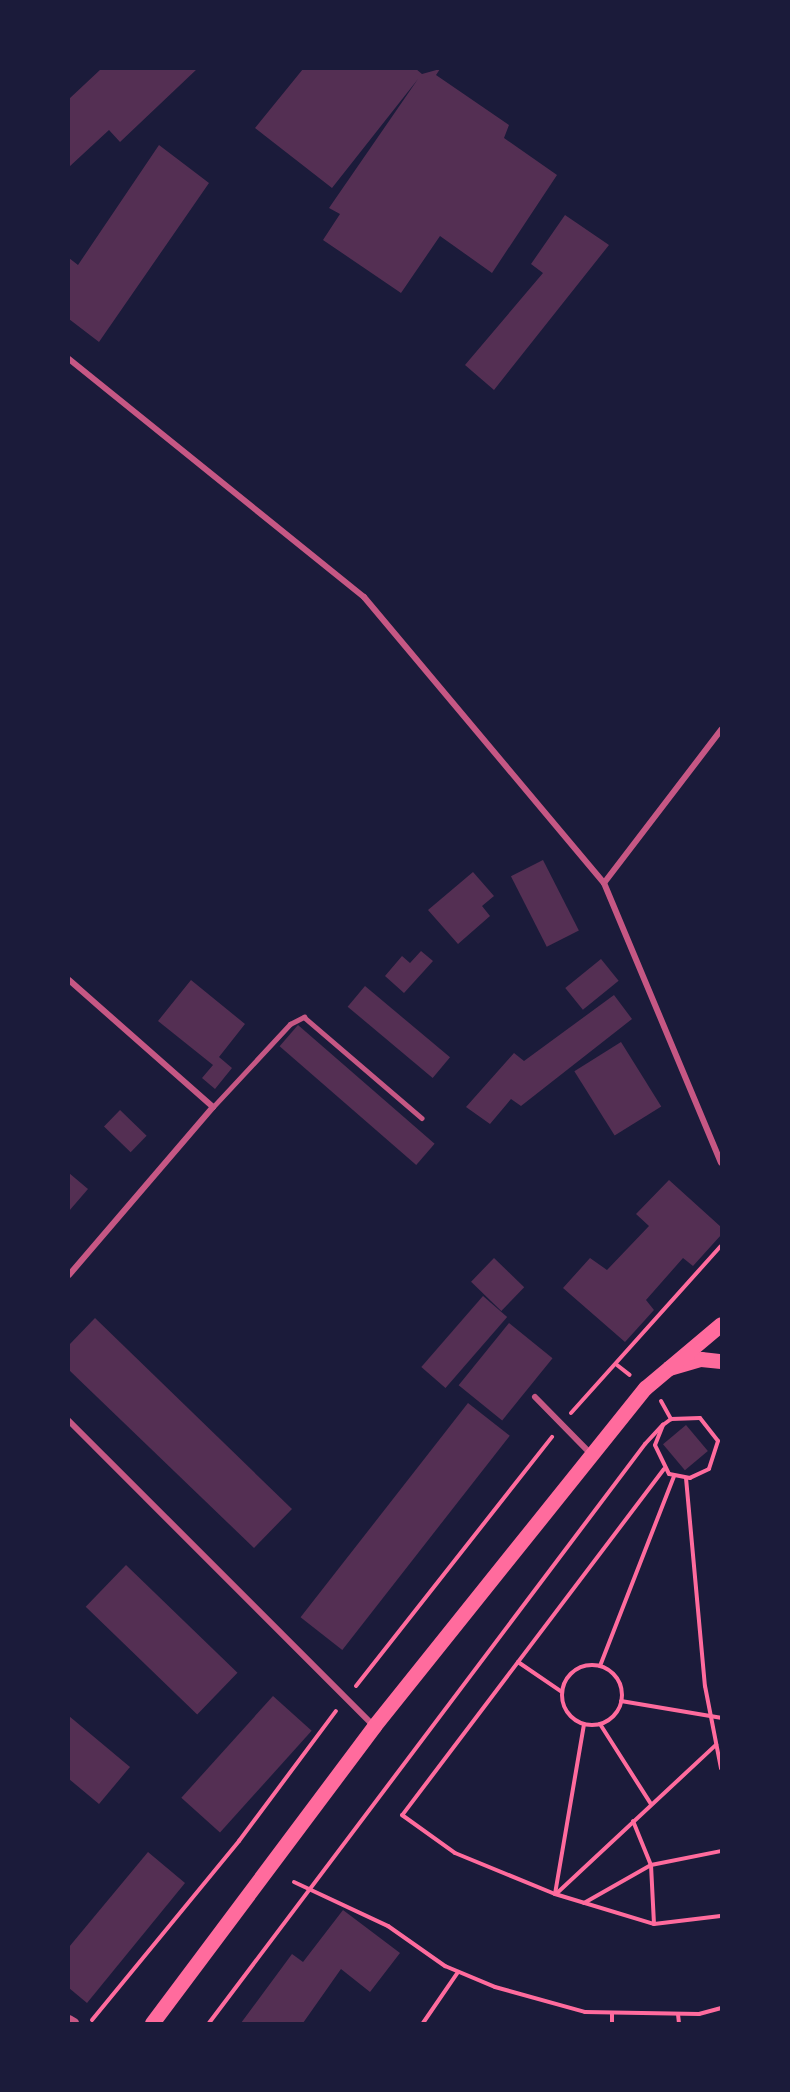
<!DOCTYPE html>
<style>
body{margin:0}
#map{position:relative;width:790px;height:2092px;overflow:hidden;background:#1b1b3a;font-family:Roboto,sans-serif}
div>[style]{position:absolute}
.building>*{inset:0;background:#542f53;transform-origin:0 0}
.path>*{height:4px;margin:-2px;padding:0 2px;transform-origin:2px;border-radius:2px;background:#ff6b9d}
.path>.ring{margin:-2px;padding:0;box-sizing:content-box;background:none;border:4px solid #ff6b9d;border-radius:50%}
.service>*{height:4.5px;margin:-2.25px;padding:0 2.25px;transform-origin:2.25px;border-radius:2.25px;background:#c65784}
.minor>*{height:6px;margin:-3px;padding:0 3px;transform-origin:3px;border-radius:3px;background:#c65784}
.tertiary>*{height:10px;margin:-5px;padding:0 5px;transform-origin:5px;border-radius:5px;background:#c65784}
.primary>*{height:15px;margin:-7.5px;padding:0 7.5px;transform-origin:7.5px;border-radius:7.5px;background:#ff6b9d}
span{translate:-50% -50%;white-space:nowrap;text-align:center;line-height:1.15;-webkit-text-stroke:6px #1b1b3a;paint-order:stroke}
.frame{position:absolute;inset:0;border:70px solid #1b1b3a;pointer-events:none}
</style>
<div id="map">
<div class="building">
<div style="clip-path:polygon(101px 69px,197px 69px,120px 142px,109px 130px,69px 167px,69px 99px)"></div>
<div style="clip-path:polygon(303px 69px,416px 69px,422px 74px,440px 69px,436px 75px,509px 125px,504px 138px,557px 175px,492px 273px,440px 236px,401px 293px,323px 240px,340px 214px,329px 208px,418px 79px,332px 188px,255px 128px)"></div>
<div style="clip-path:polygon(159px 145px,209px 183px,99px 342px,69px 319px,69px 258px,78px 265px)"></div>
<div style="clip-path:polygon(565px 215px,609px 245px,494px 390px,465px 365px,543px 273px,531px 264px)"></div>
<div style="left:543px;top:860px;width:79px;height:36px;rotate:63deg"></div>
<div style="clip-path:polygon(473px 872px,494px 896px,482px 906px,490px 916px,458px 944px,428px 910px)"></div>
<div style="clip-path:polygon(421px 951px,433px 961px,404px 993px,385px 976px,402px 956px,410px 963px)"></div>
<div style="left:601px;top:959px;width:28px;height:46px;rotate:51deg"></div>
<div style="clip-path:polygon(191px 980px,245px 1024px,219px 1057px,232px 1068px,215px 1089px,202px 1078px,213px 1065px,158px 1021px)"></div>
<div style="left:365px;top:986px;width:111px;height:27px;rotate:40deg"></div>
<div style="clip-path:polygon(614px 995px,632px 1019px,521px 1106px,511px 1099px,490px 1124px,466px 1107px,514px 1053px,524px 1061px)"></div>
<div style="left:298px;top:1025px;width:181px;height:28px;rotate:41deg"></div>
<div style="left:621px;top:1042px;width:76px;height:55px;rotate:58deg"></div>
<div style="left:120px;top:1110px;width:37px;height:23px;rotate:44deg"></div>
<div style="clip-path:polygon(69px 1173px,88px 1189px,69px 1211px)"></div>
<div style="clip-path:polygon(669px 1180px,721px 1227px,721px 1235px,693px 1266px,683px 1258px,646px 1300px,654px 1310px,625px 1342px,563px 1288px,590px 1258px,607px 1270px,649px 1226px,636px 1214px)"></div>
<div style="left:494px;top:1258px;width:42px;height:33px;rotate:44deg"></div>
<div style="left:483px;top:1296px;width:32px;height:94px;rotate:41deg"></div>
<div style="clip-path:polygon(95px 1318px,292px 1509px,254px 1548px,69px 1370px,69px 1345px)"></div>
<div style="left:509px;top:1323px;width:56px;height:80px;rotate:39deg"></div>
<div style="left:468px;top:1403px;width:53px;height:272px;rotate:38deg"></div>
<div style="left:686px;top:1425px;width:34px;height:30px;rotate:50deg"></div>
<div style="left:126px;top:1565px;width:155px;height:58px;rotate:44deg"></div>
<div style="left:273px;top:1696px;width:52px;height:137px;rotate:42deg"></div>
<div style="clip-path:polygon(69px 1716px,130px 1767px,99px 1804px,69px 1779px)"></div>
<div style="clip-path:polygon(148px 1852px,185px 1883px,87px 2003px,69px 1988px,69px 1947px)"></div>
<div style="clip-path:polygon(343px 1910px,400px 1953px,370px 1992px,341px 1969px,303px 2023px,241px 2023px,292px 1954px,303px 1962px)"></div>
</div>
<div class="path">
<div style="left:617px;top:1365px;width:16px;rotate:38deg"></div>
<div style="left:661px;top:1401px;width:21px;rotate:61deg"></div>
<div style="left:571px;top:1413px;width:224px;rotate:-48.1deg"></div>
<div style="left:664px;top:1469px;width:434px;rotate:127.1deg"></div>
<div style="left:402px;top:1815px;width:65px;rotate:35.6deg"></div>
<div style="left:455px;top:1853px;width:108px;rotate:22.3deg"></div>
<div style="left:555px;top:1894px;width:103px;rotate:16.9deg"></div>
<div style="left:654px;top:1924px;width:67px;rotate:-6.8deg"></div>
<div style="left:686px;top:1478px;width:209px;rotate:84.8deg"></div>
<div style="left:705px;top:1686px;width:84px;rotate:79deg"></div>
<div style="left:518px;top:1662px;width:53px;rotate:34.3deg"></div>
<div class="ring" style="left:562px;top:1665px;width:56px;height:56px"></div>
<div style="left:600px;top:1666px;width:204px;rotate:-68.7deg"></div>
<div style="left:356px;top:1686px;width:317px;rotate:-51.8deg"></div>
<div style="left:621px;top:1701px;width:101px;rotate:9.6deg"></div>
<div style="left:600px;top:1724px;width:95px;rotate:57.5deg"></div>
<div style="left:633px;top:1821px;width:48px;rotate:67.8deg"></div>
<div style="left:651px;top:1865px;width:59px;rotate:87.1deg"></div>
<div style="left:294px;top:1882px;width:104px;rotate:25.1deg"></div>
<div style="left:388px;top:1926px;width:70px;rotate:35.1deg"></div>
<div style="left:445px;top:1966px;width:54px;rotate:22.8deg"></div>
<div style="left:495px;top:1987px;width:93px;rotate:15.5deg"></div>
<div style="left:585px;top:2012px;width:114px;rotate:1deg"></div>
<div style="left:699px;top:2014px;width:23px;rotate:-15deg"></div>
<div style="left:555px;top:1894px;width:172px;rotate:-80.3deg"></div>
<div style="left:556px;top:1894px;width:219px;rotate:-43deg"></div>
<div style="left:584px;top:1903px;width:77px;rotate:-29.6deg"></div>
<div style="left:651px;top:1865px;width:71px;rotate:-11.3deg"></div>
<div style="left:612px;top:2013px;width:10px;rotate:90deg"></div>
<div style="left:678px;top:2014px;width:9px;rotate:84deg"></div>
<div style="left:92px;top:2020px;width:232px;rotate:-50.6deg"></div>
<div style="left:239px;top:1841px;width:162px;rotate:-53.3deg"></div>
<div style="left:209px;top:2023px;width:725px;rotate:-53.02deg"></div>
<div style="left:645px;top:1444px;width:26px;rotate:-47deg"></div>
<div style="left:663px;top:1425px;width:10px;rotate:-37deg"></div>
<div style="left:671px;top:1419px;width:29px;rotate:-2deg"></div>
<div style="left:700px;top:1418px;width:29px;rotate:52deg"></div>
<div style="left:718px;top:1441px;width:29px;rotate:108deg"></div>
<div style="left:709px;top:1469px;width:21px;rotate:155deg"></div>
<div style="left:690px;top:1478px;width:21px;rotate:-169deg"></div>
<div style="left:669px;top:1474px;width:32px;rotate:-116deg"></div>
<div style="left:655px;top:1445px;width:22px;rotate:-68deg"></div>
<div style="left:423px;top:2023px;width:62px;rotate:-55.5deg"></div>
</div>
<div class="service">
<div style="left:213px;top:1107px;width:113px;rotate:-47.1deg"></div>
<div style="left:290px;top:1024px;width:16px;rotate:-27deg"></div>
<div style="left:304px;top:1017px;width:155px;rotate:40.6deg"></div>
</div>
<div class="minor">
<div style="left:69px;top:359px;width:379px;rotate:38.9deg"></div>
<div style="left:364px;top:597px;width:373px;rotate:50deg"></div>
<div style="left:604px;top:883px;width:303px;rotate:67.3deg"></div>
<div style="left:604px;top:883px;width:193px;rotate:-52.6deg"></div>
<div style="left:69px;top:980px;width:192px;rotate:41.4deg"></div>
<div style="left:213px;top:1107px;width:221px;rotate:130.6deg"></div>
<div style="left:535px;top:1397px;width:80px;rotate:45.5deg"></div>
<div style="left:69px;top:1421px;width:431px;rotate:45deg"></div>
</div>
<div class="tertiary">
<div style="left:69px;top:2020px;width:6px;rotate:31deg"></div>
</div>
<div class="primary">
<div style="left:669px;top:1368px;width:33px;rotate:-16deg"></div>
<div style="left:701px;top:1359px;width:20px;rotate:6deg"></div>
<div style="left:152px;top:2023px;width:371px;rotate:-53.2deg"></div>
<div style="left:374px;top:1726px;width:433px;rotate:-51.3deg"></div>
<div style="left:645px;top:1388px;width:99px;rotate:-40.1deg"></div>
</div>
<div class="frame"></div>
</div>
